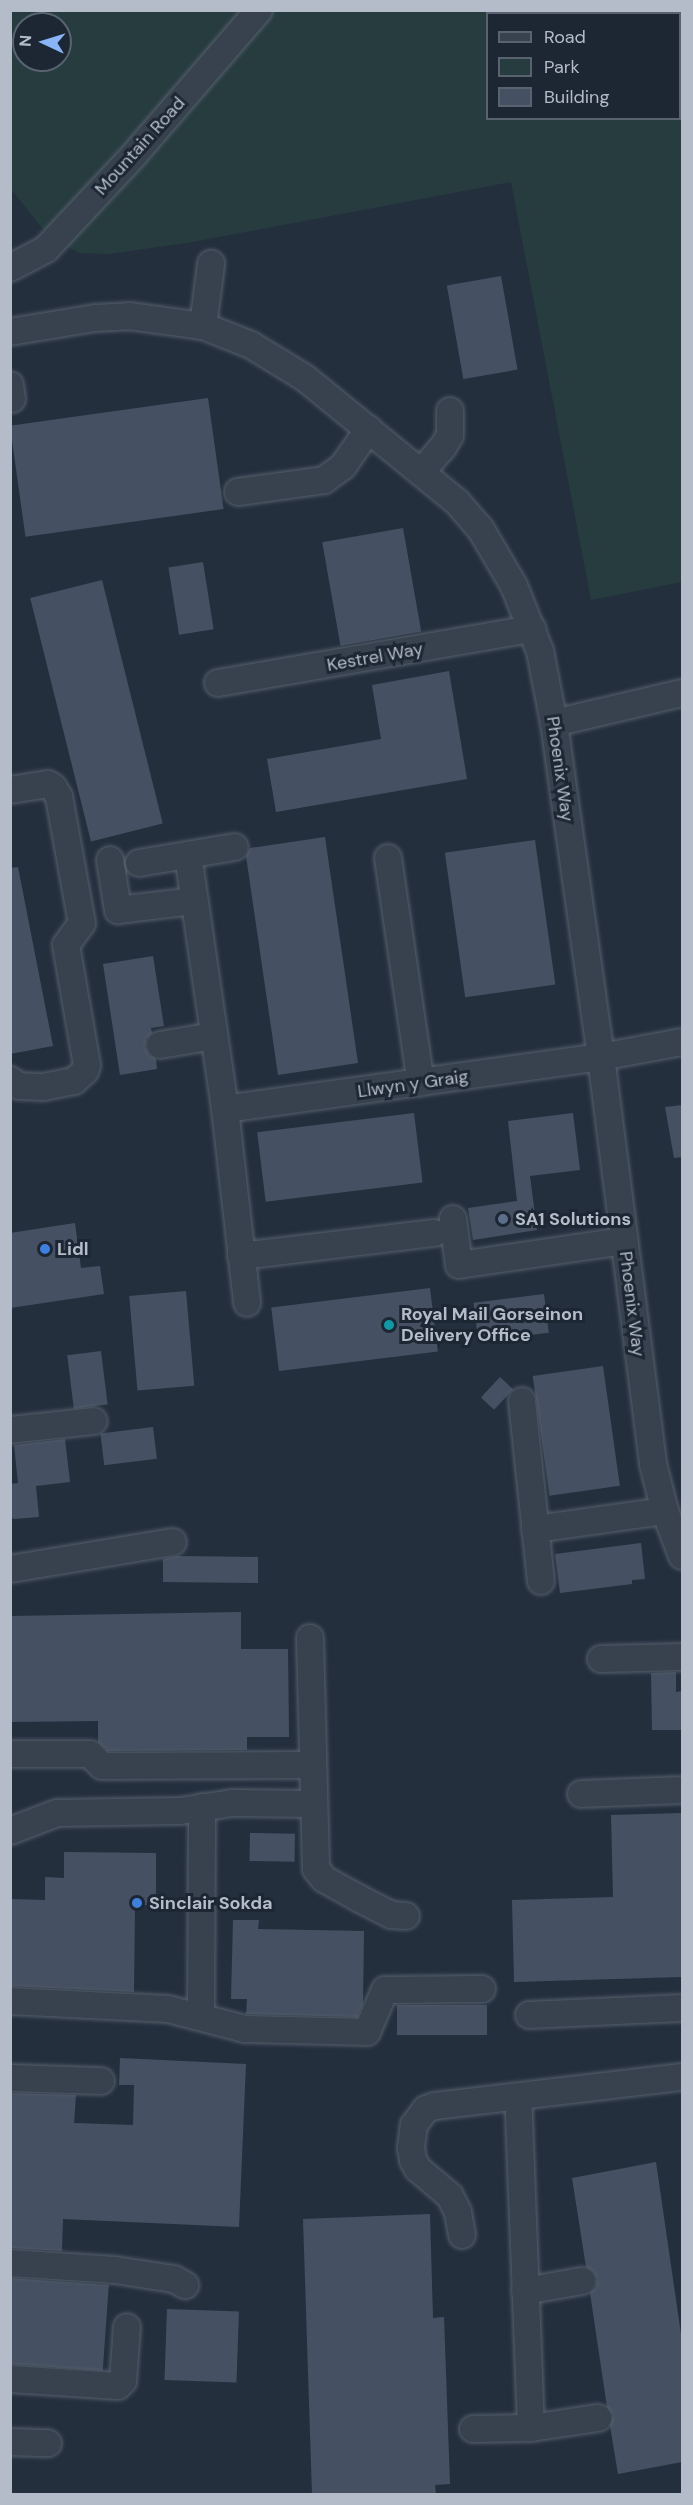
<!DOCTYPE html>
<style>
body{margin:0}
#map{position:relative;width:693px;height:2505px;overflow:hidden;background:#242f3e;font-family:"DM Sans",sans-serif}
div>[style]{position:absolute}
.green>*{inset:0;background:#263c3f}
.building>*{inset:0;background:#455162;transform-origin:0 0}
.roads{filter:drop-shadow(0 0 2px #565f6c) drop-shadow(0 0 2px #565f6c)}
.minor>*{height:26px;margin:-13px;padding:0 13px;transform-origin:13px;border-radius:13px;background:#38414e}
.dots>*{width:16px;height:16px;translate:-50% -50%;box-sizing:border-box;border:3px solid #1d2633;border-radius:50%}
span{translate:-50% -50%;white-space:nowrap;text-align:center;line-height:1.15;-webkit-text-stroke:6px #1d2633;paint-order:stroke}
.street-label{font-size:18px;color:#b4bcc9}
.poi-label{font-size:18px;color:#b4bcc9;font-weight:700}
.left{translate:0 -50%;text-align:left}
.frame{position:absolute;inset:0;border:12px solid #b4bcc9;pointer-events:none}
.legend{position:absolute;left:486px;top:12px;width:195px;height:108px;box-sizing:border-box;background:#1d2633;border:2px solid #59626f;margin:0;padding:8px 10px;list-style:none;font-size:18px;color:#b4bcc9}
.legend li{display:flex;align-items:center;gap:12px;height:30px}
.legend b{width:30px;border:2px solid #59626f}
.north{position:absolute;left:12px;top:12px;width:60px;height:60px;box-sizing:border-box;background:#1d2633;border:2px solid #59626f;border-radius:50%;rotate:274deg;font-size:16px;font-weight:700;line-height:24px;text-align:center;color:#b4bcc9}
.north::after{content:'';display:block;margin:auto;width:21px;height:27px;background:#8ab4f8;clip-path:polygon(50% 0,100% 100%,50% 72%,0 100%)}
</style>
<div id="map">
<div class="green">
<div style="clip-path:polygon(evenodd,11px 11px,682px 11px,682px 582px,591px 600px,511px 182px,193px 242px,109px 254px,79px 253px,58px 242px,42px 228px,11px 189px,11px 11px,488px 14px,680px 14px,680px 118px,488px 118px,488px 14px,11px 11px,24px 24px,60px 24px,60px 60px,24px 60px,24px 24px)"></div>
</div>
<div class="building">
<div style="left:501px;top:276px;width:95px;height:55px;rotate:80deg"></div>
<div style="left:208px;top:398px;width:112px;height:200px;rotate:82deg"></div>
<div style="left:403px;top:528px;width:105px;height:82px;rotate:80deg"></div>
<div style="left:203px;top:562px;width:68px;height:35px;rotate:81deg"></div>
<div style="left:102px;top:580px;width:251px;height:74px;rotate:76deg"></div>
<div style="clip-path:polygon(449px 671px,467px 779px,276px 812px,267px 759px,381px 739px,372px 685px)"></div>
<div style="clip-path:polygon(325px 837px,358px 1063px,278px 1075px,246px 856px,250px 848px)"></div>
<div style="left:535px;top:840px;width:146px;height:91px;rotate:82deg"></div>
<div style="clip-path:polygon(18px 867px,53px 1046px,10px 1054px,10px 868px)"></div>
<div style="clip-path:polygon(153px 956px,164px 1026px,151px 1028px,152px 1033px,146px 1039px,145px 1047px,149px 1055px,156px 1059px,157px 1069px,120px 1075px,103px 964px)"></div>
<div style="clip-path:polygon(682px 1105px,682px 1157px,674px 1158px,665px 1107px)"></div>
<div style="left:414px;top:1113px;width:70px;height:158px;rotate:83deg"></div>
<div style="clip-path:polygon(573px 1113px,580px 1170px,530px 1176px,537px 1230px,473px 1240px,468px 1208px,517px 1201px,508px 1121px)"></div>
<div style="clip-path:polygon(75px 1223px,81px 1268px,100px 1266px,104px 1294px,10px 1308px,10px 1233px)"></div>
<div style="left:430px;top:1288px;width:64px;height:160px;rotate:83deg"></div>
<div style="left:186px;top:1291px;width:95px;height:57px;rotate:85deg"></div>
<div style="left:544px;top:1294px;width:39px;height:71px;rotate:83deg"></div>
<div style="left:101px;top:1351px;width:54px;height:34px;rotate:83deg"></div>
<div style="left:603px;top:1366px;width:121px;height:71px;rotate:82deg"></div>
<div style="left:500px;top:1377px;width:18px;height:28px;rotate:43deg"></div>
<div style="left:153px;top:1427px;width:32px;height:53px;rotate:83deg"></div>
<div style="clip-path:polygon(65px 1439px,70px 1482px,36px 1486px,39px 1517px,14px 1519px,10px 1517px,10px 1484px,18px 1483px,14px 1445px)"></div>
<div style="clip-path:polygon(641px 1543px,645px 1579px,632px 1580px,632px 1584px,560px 1593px,555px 1554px)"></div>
<div style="clip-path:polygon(177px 1556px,258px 1557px,258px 1583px,163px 1582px,163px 1559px)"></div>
<div style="clip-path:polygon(241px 1612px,241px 1649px,288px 1649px,289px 1737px,247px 1737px,247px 1750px,108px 1751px,98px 1742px,98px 1721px,10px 1722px,10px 1616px)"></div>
<div style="clip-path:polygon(676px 1672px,676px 1692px,682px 1691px,682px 1730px,652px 1730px,651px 1673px)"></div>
<div style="clip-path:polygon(682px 1813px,682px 1977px,514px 1982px,512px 1900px,613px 1897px,611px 1815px)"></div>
<div style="left:250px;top:1833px;width:45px;height:28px;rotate:1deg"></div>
<div style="clip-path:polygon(64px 1852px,156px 1853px,156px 1905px,135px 1905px,134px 1992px,10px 1986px,10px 1899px,45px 1900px,45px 1877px,64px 1878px)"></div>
<div style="clip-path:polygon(233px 1920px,259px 1920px,258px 1929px,364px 1931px,363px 2004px,357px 2017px,246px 2014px,247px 1999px,231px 1999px)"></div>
<div style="left:397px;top:2005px;width:90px;height:30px"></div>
<div style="clip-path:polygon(120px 2058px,246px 2064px,239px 2227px,63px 2219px,62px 2251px,10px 2248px,10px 2093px,76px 2095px,74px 2123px,133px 2125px,134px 2085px,119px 2085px)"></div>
<div style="clip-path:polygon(656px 2162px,682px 2341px,682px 2462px,618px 2474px,610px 2426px,613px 2415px,607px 2407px,590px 2293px,596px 2287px,597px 2279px,593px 2271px,586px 2267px,572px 2178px)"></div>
<div style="clip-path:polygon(430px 2214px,433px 2318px,444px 2317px,450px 2484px,435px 2485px,436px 2494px,312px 2494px,303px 2219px)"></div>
<div style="left:10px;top:2278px;width:99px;height:86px;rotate:4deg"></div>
<div style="left:167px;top:2309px;width:72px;height:71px;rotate:2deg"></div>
</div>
<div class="roads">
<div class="minor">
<div style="left:10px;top:268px;width:41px;rotate:-27.8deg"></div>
<div style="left:46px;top:249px;width:129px;rotate:-46.9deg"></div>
<div style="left:134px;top:155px;width:191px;rotate:-49.2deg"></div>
<div style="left:203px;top:326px;width:63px;rotate:-82.6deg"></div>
<div style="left:10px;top:332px;width:86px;rotate:-9.4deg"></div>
<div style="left:95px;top:318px;width:34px;rotate:-3deg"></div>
<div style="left:129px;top:316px;width:75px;rotate:7.7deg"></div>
<div style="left:203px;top:326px;width:52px;rotate:21.6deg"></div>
<div style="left:251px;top:345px;width:63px;rotate:31.4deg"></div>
<div style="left:305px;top:378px;width:196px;rotate:39.2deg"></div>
<div style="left:457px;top:502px;width:35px;rotate:49deg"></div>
<div style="left:480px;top:528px;width:67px;rotate:59.6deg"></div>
<div style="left:514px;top:586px;width:70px;rotate:68.2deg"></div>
<div style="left:540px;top:651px;width:73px;rotate:79deg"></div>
<div style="left:554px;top:723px;width:337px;rotate:82deg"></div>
<div style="left:601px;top:1057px;width:410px;rotate:82.7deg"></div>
<div style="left:653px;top:1464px;width:49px;rotate:75.7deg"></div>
<div style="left:665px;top:1511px;width:48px;rotate:69.3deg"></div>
<div style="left:10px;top:385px;width:14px;rotate:82deg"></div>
<div style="left:422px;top:471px;width:32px;rotate:-49deg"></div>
<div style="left:443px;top:447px;width:14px;rotate:-60deg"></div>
<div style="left:450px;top:435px;width:24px;rotate:-90deg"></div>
<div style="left:238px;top:492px;width:87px;rotate:-7.9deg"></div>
<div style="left:324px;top:480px;width:24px;rotate:-36deg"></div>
<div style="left:343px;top:466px;width:45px;rotate:-54.9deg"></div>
<div style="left:218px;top:683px;width:319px;rotate:-9.8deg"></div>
<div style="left:554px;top:723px;width:131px;rotate:-13.2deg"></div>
<div style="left:10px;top:790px;width:38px;rotate:-9deg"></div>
<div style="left:48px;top:784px;width:6px;rotate:31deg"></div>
<div style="left:53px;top:787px;width:12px;rotate:59deg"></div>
<div style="left:59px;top:797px;width:128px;rotate:79.7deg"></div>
<div style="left:82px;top:923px;width:27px;rotate:126deg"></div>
<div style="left:66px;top:945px;width:122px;rotate:80.1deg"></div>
<div style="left:87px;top:1065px;width:6px;rotate:108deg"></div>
<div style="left:85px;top:1071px;width:15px;rotate:138deg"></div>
<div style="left:74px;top:1081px;width:31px;rotate:169deg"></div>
<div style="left:44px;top:1087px;width:25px;rotate:-178deg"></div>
<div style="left:19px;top:1086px;width:11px;rotate:-146deg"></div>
<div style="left:188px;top:855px;width:257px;rotate:81.7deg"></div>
<div style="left:225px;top:1109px;width:195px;rotate:83.5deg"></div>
<div style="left:388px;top:858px;width:227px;rotate:81.7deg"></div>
<div style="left:110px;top:860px;width:51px;rotate:80.9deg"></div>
<div style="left:118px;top:910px;width:77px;rotate:-6.8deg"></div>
<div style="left:139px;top:863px;width:97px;rotate:-9.5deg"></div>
<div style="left:160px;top:1045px;width:55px;rotate:-9.5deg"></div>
<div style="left:225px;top:1109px;width:380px;rotate:-7.9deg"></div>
<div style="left:601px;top:1057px;width:82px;rotate:-10.5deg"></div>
<div style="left:453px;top:1219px;width:46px;rotate:82.6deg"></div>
<div style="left:459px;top:1265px;width:167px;rotate:-8.3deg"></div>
<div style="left:241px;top:1256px;width:195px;rotate:-6.8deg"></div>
<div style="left:522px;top:1401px;width:181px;rotate:84deg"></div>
<div style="left:10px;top:1430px;width:84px;rotate:-6.1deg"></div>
<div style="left:535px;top:1529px;width:131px;rotate:-7.9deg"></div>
<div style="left:10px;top:1569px;width:165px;rotate:-9.4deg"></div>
<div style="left:310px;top:1638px;width:231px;rotate:88.5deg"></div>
<div style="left:316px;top:1869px;width:13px;rotate:51deg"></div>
<div style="left:324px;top:1879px;width:41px;rotate:29.1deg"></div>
<div style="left:360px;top:1899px;width:35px;rotate:27deg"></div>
<div style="left:391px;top:1915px;width:15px;rotate:4deg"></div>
<div style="left:601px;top:1659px;width:81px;rotate:-1.4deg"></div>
<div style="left:10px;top:1754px;width:80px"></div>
<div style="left:90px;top:1754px;width:17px;rotate:45deg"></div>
<div style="left:102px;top:1766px;width:211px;rotate:-0.3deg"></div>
<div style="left:581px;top:1794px;width:101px;rotate:-2.3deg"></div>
<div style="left:10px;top:1831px;width:50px;rotate:-21deg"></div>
<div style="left:57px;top:1813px;width:123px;rotate:-0.9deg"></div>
<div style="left:180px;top:1811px;width:53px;rotate:-8.7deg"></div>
<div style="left:232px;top:1803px;width:81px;rotate:0.7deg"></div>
<div style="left:10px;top:2001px;width:158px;rotate:2.9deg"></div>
<div style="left:168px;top:2009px;width:80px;rotate:14.6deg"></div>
<div style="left:245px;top:2029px;width:122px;rotate:1.4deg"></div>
<div style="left:367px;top:2032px;width:46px;rotate:-66.8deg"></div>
<div style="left:385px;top:1990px;width:97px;rotate:-0.6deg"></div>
<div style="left:529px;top:2015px;width:153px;rotate:-2.6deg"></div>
<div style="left:201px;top:2016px;width:209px;rotate:-89.7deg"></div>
<div style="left:10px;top:2078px;width:91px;rotate:1.9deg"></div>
<div style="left:462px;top:2235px;width:23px;rotate:-100deg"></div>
<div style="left:458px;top:2212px;width:18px;rotate:-117deg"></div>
<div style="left:450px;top:2196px;width:42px;rotate:-139.8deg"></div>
<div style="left:418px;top:2169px;width:10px;rotate:-119deg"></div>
<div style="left:413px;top:2160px;width:12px;rotate:-99deg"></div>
<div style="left:411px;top:2148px;width:23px;rotate:-83deg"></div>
<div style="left:414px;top:2125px;width:20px;rotate:-53deg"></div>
<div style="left:426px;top:2109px;width:9px;rotate:-18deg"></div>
<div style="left:435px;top:2106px;width:249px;rotate:-6.7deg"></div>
<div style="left:10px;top:2263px;width:105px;rotate:3.8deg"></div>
<div style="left:115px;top:2270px;width:60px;rotate:8.7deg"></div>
<div style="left:174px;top:2279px;width:13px;rotate:29deg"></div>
<div style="left:525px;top:2291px;width:58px;rotate:-10deg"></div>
<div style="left:10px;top:2379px;width:108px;rotate:3.7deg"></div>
<div style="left:118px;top:2386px;width:7px;rotate:-45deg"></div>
<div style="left:123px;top:2381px;width:54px;rotate:-85.8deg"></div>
<div style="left:531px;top:2428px;width:68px;rotate:-8.5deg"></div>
<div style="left:473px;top:2429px;width:58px;rotate:-1deg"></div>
<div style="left:531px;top:2428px;width:332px;rotate:-92.2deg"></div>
<div style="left:10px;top:2442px;width:38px;rotate:2deg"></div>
</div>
</div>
<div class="dots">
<div style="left:503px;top:1219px;background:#5c6f8a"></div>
<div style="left:45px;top:1249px;background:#3f7fe0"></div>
<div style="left:389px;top:1325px;background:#0f9aa8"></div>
<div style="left:137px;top:1903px;background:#3f7fe0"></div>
</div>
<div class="street-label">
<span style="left:140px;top:146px;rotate:-48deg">Mountain Road</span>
<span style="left:375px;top:657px;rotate:-10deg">Kestrel Way</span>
<span style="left:560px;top:769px;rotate:82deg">Phoenix Way</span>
<span style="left:413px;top:1084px;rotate:-8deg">Llwyn y Graig</span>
<span style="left:632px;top:1304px;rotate:83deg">Phoenix Way</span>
</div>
<div class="poi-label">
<span class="left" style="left:515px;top:1219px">SA1 Solutions</span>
<span class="left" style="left:57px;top:1249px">Lidl</span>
<span class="left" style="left:401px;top:1325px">Royal Mail Gorseinon<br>Delivery Office</span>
<span class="left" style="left:149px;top:1903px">Sinclair Sokda</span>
</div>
<div class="frame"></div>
<ul class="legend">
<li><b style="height:8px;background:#38414e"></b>Road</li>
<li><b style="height:16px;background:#263c3f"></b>Park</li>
<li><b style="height:16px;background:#455162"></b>Building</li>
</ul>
<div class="north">N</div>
</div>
